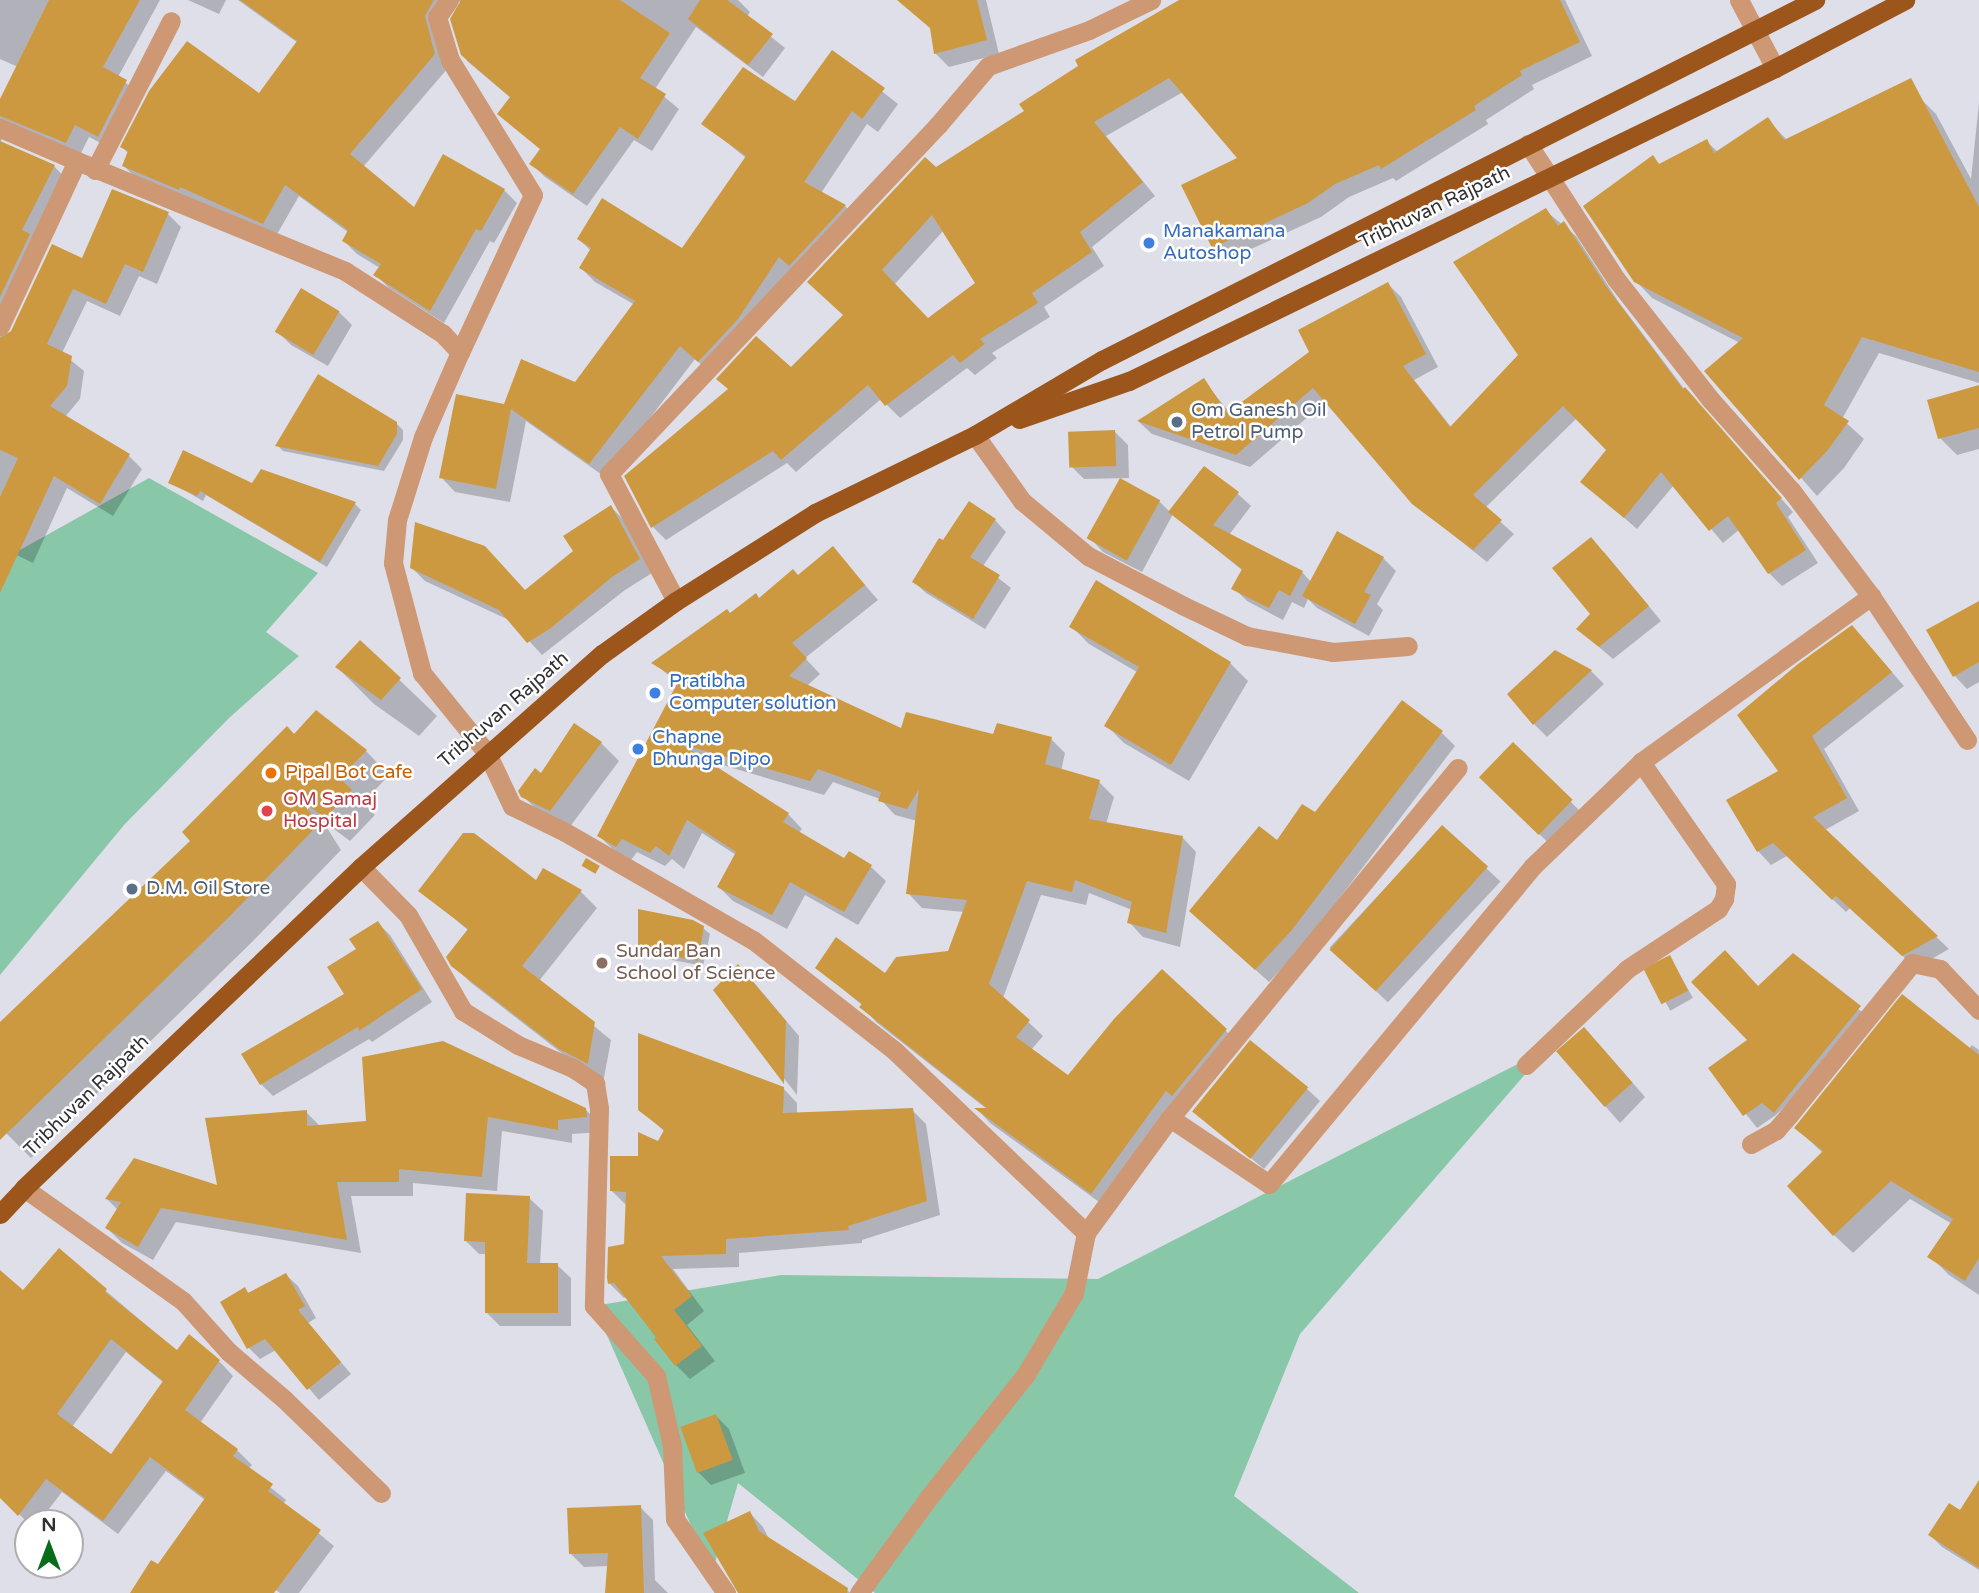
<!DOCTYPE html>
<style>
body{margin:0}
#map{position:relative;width:1979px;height:1593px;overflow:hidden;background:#dedfe8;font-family:"Varela Round",sans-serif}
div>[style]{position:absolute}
.green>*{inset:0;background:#89c7a9}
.shadow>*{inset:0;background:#0003;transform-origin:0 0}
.building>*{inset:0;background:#cc9941;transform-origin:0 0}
.service>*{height:19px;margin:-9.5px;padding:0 9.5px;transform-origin:9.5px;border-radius:9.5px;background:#cd9873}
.minor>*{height:19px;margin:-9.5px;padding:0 9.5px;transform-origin:9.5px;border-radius:9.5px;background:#cd9873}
.trunk>*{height:19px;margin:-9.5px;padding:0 9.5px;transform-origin:9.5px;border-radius:9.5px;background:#9c561c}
.dots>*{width:19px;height:19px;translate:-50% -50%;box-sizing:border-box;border:4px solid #fff;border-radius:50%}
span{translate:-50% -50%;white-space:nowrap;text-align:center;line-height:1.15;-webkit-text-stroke:5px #fff;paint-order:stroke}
.street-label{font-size:19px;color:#313134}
.shop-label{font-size:19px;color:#366cbe}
.left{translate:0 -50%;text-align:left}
.service-label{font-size:19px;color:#4e5e75}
.food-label{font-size:19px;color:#c56008}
.health-label{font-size:19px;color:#be3a42}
.education-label{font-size:19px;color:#785e54}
.north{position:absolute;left:14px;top:1509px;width:70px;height:70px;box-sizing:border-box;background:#fff;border:2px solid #adadae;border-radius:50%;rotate:0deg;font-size:19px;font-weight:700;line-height:28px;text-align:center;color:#313134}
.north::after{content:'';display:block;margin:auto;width:24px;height:32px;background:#096c19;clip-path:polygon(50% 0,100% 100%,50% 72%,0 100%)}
</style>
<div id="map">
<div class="green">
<div style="clip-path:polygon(149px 478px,318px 573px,266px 632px,299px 656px,229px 718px,124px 825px,0 975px,0 539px,20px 550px)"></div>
<div style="clip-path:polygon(1547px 1049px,1300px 1334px,1234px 1496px,1359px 1593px,875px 1593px,738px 1483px,712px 1573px,594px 1306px,781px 1275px,1098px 1279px)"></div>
</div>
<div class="shadow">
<div style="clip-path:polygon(0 0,160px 0,118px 77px,140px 94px,112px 149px,89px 137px,80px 155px,5px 132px,0 143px,54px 166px,67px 180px,2px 339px,7px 338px,83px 260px,168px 214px,181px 227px,157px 284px,139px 276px,120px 316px,87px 301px,62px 353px,84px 371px,80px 399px,65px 417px,129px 456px,142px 469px,113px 516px,67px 488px,33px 563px,0 547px,0 103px,18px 67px,0 59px)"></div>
<div style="clip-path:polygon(188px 0,226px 0,219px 14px)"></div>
<div style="clip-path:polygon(238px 0,738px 0,750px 12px,747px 17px,785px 48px,763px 77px,696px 27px,655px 89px,679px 109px,652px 151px,634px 140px,587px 206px,545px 177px,532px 164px,541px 150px,501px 115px,512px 99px,467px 61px,452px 19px,461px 2px,457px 2px,437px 30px,448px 68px,363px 167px,414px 210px,504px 190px,517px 203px,494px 243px,490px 241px,444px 323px,389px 288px,376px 275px,380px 268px,357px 254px,344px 241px,349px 233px,299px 196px,276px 236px,137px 179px,124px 166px,129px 154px,122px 147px,260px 95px,298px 43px)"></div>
<div style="clip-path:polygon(898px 0,986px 0,999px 54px,949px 67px,935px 53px,932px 29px)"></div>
<div style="clip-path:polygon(evenodd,1181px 0,1565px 0,1592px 56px,1532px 85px,1534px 89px,1486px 120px,1488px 124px,1396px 181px,1393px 178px,1349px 197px,1321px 217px,1227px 260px,1214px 247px,1240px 158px,1183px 92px,1106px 136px,1155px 196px,1092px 247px,1104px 266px,1044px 307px,1050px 317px,992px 353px,997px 358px,975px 375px,967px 368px,900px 418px,881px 399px,796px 472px,787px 463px,666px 540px,653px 527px,792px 370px,845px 316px,936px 170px,1026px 111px,1181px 0,944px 230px,977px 283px,928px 320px,894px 285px,944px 230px)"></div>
<div style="clip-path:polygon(832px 52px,898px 104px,878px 132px,867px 124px,821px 193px,845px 206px,859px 220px,713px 375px,695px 359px,605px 477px,526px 421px,510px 502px,455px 492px,441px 477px,505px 406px,575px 384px,635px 305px,595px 282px,581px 268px,591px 251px,579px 239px,683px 250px,746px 158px,704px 124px,795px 103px)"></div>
<div style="clip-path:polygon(1919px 97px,1936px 114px,1971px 179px,1979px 103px,1979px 383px,1879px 353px,1842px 419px,1864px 439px,1844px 468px,1817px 496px,1707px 371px,1740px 343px,1652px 298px,1635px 280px,1652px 157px,1660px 165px,1706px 141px,1718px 152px,1767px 119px,1787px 140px)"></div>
<div style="clip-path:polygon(1546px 211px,1576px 236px,1618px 301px,1685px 390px,1793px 512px,1788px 517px,1818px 563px,1782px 586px,1769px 573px,1740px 529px,1723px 543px,1674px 485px,1637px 529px,1582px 481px,1608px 450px,1577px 418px,1485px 508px,1514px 534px,1487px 562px,1413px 503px,1326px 401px,1250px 467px,1152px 434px,1139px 422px,1203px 380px,1230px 413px,1311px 353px,1388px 284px,1401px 297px,1438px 367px,1414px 380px,1451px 427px,1520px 355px)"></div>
<div style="clip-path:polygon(339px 312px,352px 325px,328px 366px,291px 345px,278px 332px)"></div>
<div style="clip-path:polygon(1979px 387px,1979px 449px,1957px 455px,1940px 438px)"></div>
<div style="clip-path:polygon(396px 423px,403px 430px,403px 440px,384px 471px,283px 451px,277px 445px)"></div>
<div style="clip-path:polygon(1115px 432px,1128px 445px,1129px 478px,1084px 479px,1071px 466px)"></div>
<div style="clip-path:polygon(262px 472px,355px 504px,361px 510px,327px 567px,206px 495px,203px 501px,170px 482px,253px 486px)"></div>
<div style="clip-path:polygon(1237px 493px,1251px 506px,1229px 535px,1302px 572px,1311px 582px,1383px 558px,1396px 571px,1377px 604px,1383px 610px,1369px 636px,1317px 608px,1308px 599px,1304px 608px,1292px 602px,1283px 620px,1247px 601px,1234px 588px,1243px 571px,1173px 514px,1142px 572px,1103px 552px,1090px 538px,1159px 501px,1170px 512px)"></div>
<div style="clip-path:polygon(611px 507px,624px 520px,652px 573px,625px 590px,542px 655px,511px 621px,425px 581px,411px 567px,526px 592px,575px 551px)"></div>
<div style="clip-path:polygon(995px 520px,1006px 532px,983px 566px,1011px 588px,985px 629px,926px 593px,914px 582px,944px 542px)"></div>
<div style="clip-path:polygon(833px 548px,878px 600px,805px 658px,820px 674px,807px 686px,902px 730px,1051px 739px,1065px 753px,1061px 771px,1099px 782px,1114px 797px,1106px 824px,1182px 837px,1196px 852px,1180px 947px,1143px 937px,1129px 922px,1132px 910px,1089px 893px,1086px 905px,1041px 895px,1003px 998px,1043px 1036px,1031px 1050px,1068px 1078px,1162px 971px,1241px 1045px,1106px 1207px,990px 1123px,978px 1110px,988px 1110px,876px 1022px,863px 1006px,817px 967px,885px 975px,949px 952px,964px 912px,922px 908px,908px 893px,917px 821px,895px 815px,880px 799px,833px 782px,824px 795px,705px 760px,788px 814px,802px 829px,799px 833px,845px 860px,849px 853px,871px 867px,886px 881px,858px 925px,805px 895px,787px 929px,733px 901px,719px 887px,736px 855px,702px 833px,684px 869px,672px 859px,665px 866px,637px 852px,631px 860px,614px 850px,599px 836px,679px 684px,654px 663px,798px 577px)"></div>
<div style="clip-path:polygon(1604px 552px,1661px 621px,1613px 659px,1578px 629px,1593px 614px)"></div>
<div style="clip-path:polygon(1097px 582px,1230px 663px,1248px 681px,1189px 781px,1124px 743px,1106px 725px,1137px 672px,1089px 644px,1071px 626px)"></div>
<div style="clip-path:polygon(1979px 603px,1979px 682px,1967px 689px,1954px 675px)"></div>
<div style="clip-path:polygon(1865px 641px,1904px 686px,1824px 749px,1859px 811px,1825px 830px,1949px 949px,1916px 968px,1850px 908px,1846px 912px,1787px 856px,1771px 865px,1758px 851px,1780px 771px)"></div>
<div style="clip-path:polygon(360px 642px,437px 716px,419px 736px,374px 704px,337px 667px)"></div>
<div style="clip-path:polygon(1556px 652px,1591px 671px,1604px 684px,1547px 737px,1534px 724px)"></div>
<div style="clip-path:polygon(1442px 733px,1455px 746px,1304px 945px,1269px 982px,1205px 924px,1277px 843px)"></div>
<div style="clip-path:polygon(294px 736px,366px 751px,389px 775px,363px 803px,375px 815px,350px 841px,322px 820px,341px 850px,252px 942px,31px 1158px,7px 1134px,0 1118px,0 1024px,193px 841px)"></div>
<div style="clip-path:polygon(601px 743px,619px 761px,569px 828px,542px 815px,523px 796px,541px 775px)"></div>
<div style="left:1513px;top:744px;width:100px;height:45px;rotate:45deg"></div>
<div style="left:1442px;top:827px;width:80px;height:165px;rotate:43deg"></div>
<div style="clip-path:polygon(544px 870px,581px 892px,597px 908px,539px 981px,611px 1040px,604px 1078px,577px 1065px,470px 982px,452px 964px,469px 931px,421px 890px,536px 883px)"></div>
<div style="clip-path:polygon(378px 923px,390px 935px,432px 1002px,372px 1042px,369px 1039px,273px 1096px,261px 1084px,346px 995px,359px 950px)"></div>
<div style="clip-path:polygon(703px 928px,710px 934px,703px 966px,647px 955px,640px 948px)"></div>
<div style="clip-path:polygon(1793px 956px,1873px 1021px,1776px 1115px,1757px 1128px,1710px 1068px,1750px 1040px,1759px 988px)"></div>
<div style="left:1670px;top:958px;width:46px;height:26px;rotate:60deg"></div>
<div style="clip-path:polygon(751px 979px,799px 1036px,797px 1095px,715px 990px)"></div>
<div style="clip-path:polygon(1597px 1042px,1645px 1097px,1620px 1123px,1559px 1053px)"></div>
<div style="clip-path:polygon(1972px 1045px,1979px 1050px,1979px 1295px,1949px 1275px,1930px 1256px,1952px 1224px,1910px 1199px,1853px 1253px,1834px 1235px,1824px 1154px,1796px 1128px,1969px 1049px)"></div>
<div style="clip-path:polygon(783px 1088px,797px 1103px,797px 1114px,912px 1110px,926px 1124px,940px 1215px,862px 1240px,862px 1243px,739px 1253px,739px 1267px,673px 1269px,704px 1311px,687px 1325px,715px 1361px,690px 1379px,676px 1365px,627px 1297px,624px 1298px,610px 1284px,625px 1246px,626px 1205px,612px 1191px,640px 1158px,659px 1143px,665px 1132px,640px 1109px)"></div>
<div style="clip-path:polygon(1306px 1088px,1320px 1101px,1264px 1169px,1194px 1111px)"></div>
<div style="clip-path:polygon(585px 1109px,600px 1124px,601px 1132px,572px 1134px,572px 1143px,502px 1131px,497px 1191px,413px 1183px,413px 1196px,351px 1196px,361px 1253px,176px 1222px,153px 1260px,122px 1243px,107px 1228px,118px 1210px,107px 1199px,219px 1187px,306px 1112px,320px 1126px)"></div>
<div style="clip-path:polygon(529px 1198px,543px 1211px,540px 1265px,557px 1265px,571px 1278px,571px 1326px,500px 1326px,486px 1312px,486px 1254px,479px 1254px,466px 1241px)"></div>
<div style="clip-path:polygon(evenodd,0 1272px,24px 1293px,106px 1291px,178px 1352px,189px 1336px,222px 1364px,233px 1376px,200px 1423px,237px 1450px,252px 1465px,248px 1469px,286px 1500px,283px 1504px,334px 1546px,299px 1593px,280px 1593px,263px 1580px,255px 1593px,132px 1593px,158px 1566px,205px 1500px,166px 1471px,118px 1534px,62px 1492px,38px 1523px,28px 1523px,0 1495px,0 1272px,126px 1352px,164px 1383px,111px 1456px,72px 1427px,126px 1352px)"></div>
<div style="clip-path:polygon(286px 1275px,298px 1286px,316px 1318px,308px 1323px,351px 1374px,319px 1400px,276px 1350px,260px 1359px,249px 1348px,244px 1289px,250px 1294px)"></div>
<div style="clip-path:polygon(716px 1416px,729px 1429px,745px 1473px,711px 1485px,698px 1472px)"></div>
<div style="clip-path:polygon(1979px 1483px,1979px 1570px,1942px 1547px,1930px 1535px,1960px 1512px)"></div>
<div style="clip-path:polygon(640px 1507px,653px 1520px,655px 1580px,668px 1593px,606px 1593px,608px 1566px,584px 1567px,571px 1554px)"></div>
<div style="clip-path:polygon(750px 1513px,763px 1527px,769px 1539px,851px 1593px,746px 1593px)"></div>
</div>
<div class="building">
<div style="clip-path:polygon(49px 0,140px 0,103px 67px,127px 80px,98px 137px,75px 125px,66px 143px,0 116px,0 99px)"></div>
<div style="clip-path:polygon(240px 0,434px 0,425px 16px,435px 54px,350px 154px,414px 207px,443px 154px,505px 189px,481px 231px,476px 229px,430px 311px,373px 275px,381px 264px,342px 241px,348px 230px,285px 185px,263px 224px,180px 187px,179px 190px,122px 166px,128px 151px,120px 147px,149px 91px,187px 41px,259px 93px,297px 41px)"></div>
<div style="clip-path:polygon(461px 0,620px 0,670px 33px,640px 78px,666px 94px,638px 139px,620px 127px,573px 194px,529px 164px,540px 149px,497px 114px,510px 97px,461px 55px,450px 19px)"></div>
<div style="clip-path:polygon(700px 0,727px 0,773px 34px,748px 65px,688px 19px)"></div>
<div style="clip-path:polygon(897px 0,977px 0,987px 40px,934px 54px,930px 28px)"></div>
<div style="clip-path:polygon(evenodd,1179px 0,1560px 0,1580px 42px,1520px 71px,1522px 75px,1474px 106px,1476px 110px,1381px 169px,1379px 165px,1335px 184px,1308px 203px,1212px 248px,1181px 185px,1237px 158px,1169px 78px,1094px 122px,1143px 182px,1080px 232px,1092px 252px,1032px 293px,1038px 303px,980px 339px,985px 344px,960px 363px,953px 355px,885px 406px,868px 385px,781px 460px,773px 451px,651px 528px,624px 476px,728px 389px,716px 379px,756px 336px,791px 367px,843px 315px,807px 282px,925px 157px,936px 167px,1024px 111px,1019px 104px,1078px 66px,1075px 60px,1179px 0,932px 215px,975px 283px,928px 318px,882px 270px,932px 215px)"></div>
<div style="clip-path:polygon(832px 50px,885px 88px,862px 119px,852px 111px,804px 182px,846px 205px,789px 266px,779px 257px,738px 319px,698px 362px,680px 346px,589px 464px,511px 409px,496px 489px,439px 478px,456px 394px,504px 404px,521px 359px,575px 382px,635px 301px,579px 268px,591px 248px,577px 239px,602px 198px,682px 248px,746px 156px,701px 124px,743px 67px,795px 101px)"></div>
<div style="clip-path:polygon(1911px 78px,1979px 207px,1979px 372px,1862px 337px,1824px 405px,1849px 421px,1827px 451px,1799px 480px,1704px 371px,1743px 338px,1634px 282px,1583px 206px,1653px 155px,1659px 164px,1707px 139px,1714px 153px,1768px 117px,1784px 140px)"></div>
<div style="clip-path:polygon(0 141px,55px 165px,22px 230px,30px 234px,0 297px)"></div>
<div style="clip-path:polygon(112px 189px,169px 212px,143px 272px,125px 264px,106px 304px,73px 289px,47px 344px,72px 356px,67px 386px,50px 406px,130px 454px,100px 504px,54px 476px,0 593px,0 497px,18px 458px,0 450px,0 338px,11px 331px,52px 244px,82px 258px)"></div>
<div style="clip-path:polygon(1546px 208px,1558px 226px,1564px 221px,1606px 286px,1683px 389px,1685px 387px,1782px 498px,1776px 503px,1806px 550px,1768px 574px,1728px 516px,1709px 531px,1661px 472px,1624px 518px,1580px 482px,1606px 450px,1563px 406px,1473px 495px,1502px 520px,1473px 550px,1412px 504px,1313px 388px,1236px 455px,1137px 421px,1204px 378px,1227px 413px,1309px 352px,1298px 330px,1388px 282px,1426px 354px,1403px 366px,1450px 427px,1518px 355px,1453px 262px)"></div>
<div style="left:301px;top:288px;width:45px;height:51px;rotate:31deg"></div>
<div style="clip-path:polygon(318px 374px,397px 422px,397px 434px,378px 466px,275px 446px)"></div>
<div style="clip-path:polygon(1979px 385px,1979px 428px,1938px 439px,1927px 400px)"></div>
<div style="left:1115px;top:430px;width:36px;height:47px;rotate:88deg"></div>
<div style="clip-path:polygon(183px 450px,252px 483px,261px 469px,356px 502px,320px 562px,200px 491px,197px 496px,168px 483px)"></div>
<div style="clip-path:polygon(1204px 466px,1239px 492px,1213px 525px,1303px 571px,1290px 596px,1279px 590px,1269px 608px,1231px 589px,1242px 569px,1168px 512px)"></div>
<div style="left:1120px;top:478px;width:46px;height:69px;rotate:29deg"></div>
<div style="clip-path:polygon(969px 501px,996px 519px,970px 557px,1000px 575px,973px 619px,912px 582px,939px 538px,943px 540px)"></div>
<div style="clip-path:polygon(611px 505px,640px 559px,612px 577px,551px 628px,527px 643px,499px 610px,410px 568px,415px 522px,485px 546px,525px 590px,573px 551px,563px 536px)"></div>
<div style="clip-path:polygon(1337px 531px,1384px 557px,1364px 592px,1371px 595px,1355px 624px,1302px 596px)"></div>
<div style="clip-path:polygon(1591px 537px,1649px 606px,1599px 647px,1576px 629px,1590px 614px,1552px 568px)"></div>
<div style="clip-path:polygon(833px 546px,865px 585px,792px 643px,807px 658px,789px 676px,901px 728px,906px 712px,993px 734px,997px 723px,1052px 737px,1045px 764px,1100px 780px,1089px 819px,1183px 836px,1166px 933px,1127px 923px,1132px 902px,1075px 880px,1072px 892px,1027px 881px,989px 984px,1030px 1020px,1016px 1037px,1068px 1075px,1114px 1019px,1162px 969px,1227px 1029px,1172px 1096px,1166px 1091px,1091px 1194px,974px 1108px,987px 1108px,859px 1007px,862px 1004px,815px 968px,836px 937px,885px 973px,896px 957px,948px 951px,967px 900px,906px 894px,919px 789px,907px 809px,878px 801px,881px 792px,818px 769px,810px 781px,681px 744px,789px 813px,783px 822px,844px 858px,849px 851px,872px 865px,844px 912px,790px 882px,772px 915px,717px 887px,736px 852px,687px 820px,669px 856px,656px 846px,650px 853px,622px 839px,616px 847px,597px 836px,679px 680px,651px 663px,727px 609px,730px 613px,756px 593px,759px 598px,793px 569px,798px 575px)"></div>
<div style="clip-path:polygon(1096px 580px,1231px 662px,1171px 765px,1104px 726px,1139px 667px,1069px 627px)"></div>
<div style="clip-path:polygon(1979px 601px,1979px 662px,1953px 677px,1926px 630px)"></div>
<div style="clip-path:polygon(1852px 625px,1892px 672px,1812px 736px,1847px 798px,1813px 817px,1938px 936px,1902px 956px,1836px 896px,1832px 900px,1773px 843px,1757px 852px,1726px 800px,1778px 771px,1737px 715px,1798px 664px)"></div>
<div style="clip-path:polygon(360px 640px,401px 678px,381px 700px,335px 667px)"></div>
<div style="clip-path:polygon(1555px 650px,1592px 670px,1533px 725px,1507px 694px)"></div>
<div style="clip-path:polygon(1402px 700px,1443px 731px,1291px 931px,1255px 970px,1189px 911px,1259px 826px,1277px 840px,1302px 804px,1315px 812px)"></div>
<div style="clip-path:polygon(316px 710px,367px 750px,340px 778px,352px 790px,325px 818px,303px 801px,318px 825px,228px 918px,0 1140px,0 1022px,190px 841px,182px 832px,287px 726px,294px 734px)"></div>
<div style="clip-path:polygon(574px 723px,602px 742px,550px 811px,521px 797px,518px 791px,535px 768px,541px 773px)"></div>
<div style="left:1513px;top:742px;width:83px;height:49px;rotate:44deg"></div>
<div style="left:1442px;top:825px;width:62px;height:168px;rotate:42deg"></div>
<div style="clip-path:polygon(463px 833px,474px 833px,536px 880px,543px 868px,582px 890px,522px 966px,595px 1022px,588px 1064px,559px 1049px,451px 966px,446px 957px,468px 929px,418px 891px)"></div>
<div style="left:586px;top:858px;width:16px;height:9px;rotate:30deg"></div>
<div style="clip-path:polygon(638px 909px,693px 920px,704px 926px,698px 961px,638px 949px)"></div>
<div style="clip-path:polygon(378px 921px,422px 989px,359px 1031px,358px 1027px,260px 1085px,241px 1054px,344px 994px,327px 967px,356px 949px,349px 939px)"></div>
<div style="clip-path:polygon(1725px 950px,1758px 986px,1793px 953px,1861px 1006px,1774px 1113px,1762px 1103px,1743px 1116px,1708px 1068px,1747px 1040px,1691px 982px)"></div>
<div style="left:1670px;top:955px;width:40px;height:30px;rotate:63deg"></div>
<div style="clip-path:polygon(738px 964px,786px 1021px,784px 1084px,713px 990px)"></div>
<div style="clip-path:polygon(1902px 994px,1979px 1055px,1979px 1258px,1965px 1281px,1927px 1257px,1953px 1219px,1891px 1181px,1833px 1236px,1787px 1186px,1823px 1151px,1794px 1128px)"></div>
<div style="left:1584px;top:1027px;width:74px;height:37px;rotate:49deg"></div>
<div style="clip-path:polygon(638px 1033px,784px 1087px,783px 1113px,913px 1108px,927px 1201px,848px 1226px,849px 1230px,726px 1239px,726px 1254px,661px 1256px,692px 1296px,674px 1310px,702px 1346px,675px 1366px,654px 1339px,656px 1337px,614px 1283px,608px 1284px,607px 1278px,608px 1247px,624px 1244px,626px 1192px,610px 1191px,610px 1156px,638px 1156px,638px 1132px,658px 1141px,664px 1130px,638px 1110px)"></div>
<div style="left:1250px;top:1040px;width:75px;height:92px;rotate:39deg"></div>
<div style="clip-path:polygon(443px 1041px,586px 1108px,587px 1117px,558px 1120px,558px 1130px,488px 1117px,482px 1177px,399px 1169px,399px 1182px,337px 1182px,347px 1240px,161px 1208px,138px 1247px,105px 1228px,121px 1202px,105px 1199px,134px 1158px,217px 1185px,205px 1118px,307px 1110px,307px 1126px,366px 1121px,362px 1057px)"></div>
<div style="clip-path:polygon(466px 1193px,530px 1196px,527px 1263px,558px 1263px,558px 1313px,485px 1313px,485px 1242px,464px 1241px)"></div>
<div style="clip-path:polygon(evenodd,59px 1248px,107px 1289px,105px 1292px,177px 1350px,189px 1334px,220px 1360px,185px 1410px,238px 1449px,233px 1456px,273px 1484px,268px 1491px,321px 1530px,274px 1593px,130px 1593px,151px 1560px,158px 1564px,205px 1498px,150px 1457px,103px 1521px,46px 1479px,18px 1516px,0 1498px,0 1270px,23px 1290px,59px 1248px,111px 1339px,163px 1381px,111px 1454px,57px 1414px,111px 1339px)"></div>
<div style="clip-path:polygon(286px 1273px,305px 1306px,298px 1310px,341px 1362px,307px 1390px,265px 1339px,247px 1349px,220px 1302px,245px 1287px,248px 1293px)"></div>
<div style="left:716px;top:1414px;width:49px;height:38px;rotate:70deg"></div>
<div style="clip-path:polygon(1979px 1480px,1979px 1568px,1928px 1535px,1949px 1503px,1960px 1510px)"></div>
<div style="clip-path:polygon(641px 1505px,644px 1593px,605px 1593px,608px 1553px,569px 1554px,567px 1508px)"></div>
<div style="clip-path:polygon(750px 1511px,759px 1531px,848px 1588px,847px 1593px,738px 1593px,703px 1533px)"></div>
</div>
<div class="service">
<div style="left:1739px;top:0;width:77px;rotate:62.1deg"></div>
</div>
<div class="minor">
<div style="left:449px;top:0;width:21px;rotate:125deg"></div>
<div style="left:437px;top:17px;width:45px;rotate:73.2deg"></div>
<div style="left:450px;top:60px;width:158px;rotate:58.4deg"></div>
<div style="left:533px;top:195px;width:173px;rotate:114.9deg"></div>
<div style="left:0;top:128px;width:84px;rotate:23.2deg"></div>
<div style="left:1528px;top:144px;width:161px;rotate:56.9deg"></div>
<div style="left:1616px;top:279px;width:154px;rotate:51.9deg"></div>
<div style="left:1711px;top:400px;width:120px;rotate:48.4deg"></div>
<div style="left:1791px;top:490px;width:133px;rotate:53deg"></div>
<div style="left:95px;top:170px;width:167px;rotate:-63deg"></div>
<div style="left:0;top:326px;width:182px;rotate:-65deg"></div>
<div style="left:77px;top:161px;width:290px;rotate:22.3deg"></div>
<div style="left:345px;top:271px;width:117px;rotate:32.7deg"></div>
<div style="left:443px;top:334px;width:25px;rotate:47deg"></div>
<div style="left:460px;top:352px;width:93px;rotate:113.5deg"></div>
<div style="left:423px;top:437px;width:87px;rotate:107.4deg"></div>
<div style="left:397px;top:520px;width:43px;rotate:95.3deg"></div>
<div style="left:393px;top:563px;width:114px;rotate:75.2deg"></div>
<div style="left:422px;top:673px;width:103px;rotate:50.9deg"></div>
<div style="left:487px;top:753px;width:59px;rotate:64.7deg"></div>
<div style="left:512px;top:806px;width:59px;rotate:26.1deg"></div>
<div style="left:565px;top:832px;width:217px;rotate:29.9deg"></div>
<div style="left:753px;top:940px;width:180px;rotate:38deg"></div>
<div style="left:895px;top:1051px;width:264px;rotate:43.6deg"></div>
<div style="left:975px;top:435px;width:81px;rotate:54.5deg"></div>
<div style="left:1022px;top:501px;width:86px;rotate:39.8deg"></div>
<div style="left:1088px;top:556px;width:108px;rotate:27.5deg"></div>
<div style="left:1184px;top:606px;width:70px;rotate:25.5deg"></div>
<div style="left:1247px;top:636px;width:87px;rotate:10.5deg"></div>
<div style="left:1333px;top:652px;width:75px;rotate:-4.6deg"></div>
<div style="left:676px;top:601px;width:144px;rotate:-117.8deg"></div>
<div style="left:609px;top:474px;width:480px;rotate:-46.7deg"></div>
<div style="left:938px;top:125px;width:77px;rotate:-49.7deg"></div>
<div style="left:988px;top:66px;width:107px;rotate:-19.6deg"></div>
<div style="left:1089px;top:30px;width:69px;rotate:-25.8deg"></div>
<div style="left:361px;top:867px;width:67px;rotate:45.6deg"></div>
<div style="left:408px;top:915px;width:111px;rotate:60.2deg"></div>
<div style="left:463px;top:1011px;width:65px;rotate:31.7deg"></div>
<div style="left:518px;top:1045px;width:60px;rotate:22.7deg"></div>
<div style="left:573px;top:1068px;width:27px;rotate:34deg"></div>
<div style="left:595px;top:1083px;width:26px;rotate:81deg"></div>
<div style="left:599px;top:1109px;width:197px;rotate:91.5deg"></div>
<div style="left:594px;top:1306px;width:94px;rotate:48.5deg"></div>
<div style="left:656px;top:1376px;width:72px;rotate:77.1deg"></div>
<div style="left:672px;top:1446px;width:73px;rotate:87.6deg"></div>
<div style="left:675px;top:1519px;width:90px;rotate:55.4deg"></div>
<div style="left:1526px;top:1065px;width:139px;rotate:-43.5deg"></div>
<div style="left:1627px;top:969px;width:109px;rotate:-33.4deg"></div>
<div style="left:1718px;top:909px;width:12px;rotate:-59deg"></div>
<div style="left:1724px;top:899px;width:15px;rotate:-82deg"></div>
<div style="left:1726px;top:884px;width:149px;rotate:-124.9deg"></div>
<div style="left:1641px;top:762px;width:284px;rotate:-35.8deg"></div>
<div style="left:1871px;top:596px;width:173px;rotate:56.3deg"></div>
<div style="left:1170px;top:1118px;width:119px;rotate:33.7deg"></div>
<div style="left:1269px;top:1184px;width:412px;rotate:-50.3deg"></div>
<div style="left:1532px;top:867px;width:151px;rotate:-43.9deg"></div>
<div style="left:1751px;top:1144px;width:29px;rotate:-29deg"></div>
<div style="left:1776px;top:1130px;width:20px;rotate:-49deg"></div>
<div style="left:1789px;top:1115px;width:196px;rotate:-51deg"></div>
<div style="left:1912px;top:963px;width:29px;rotate:12deg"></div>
<div style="left:1940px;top:969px;width:57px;rotate:46.4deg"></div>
<div style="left:24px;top:1188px;width:195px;rotate:35.4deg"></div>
<div style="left:183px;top:1301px;width:69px;rotate:48deg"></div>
<div style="left:229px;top:1352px;width:72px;rotate:40.5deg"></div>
<div style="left:284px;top:1399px;width:135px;rotate:44.1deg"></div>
<div style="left:859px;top:1593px;width:119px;rotate:-53.9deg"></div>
<div style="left:929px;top:1497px;width:157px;rotate:-51.7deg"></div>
<div style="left:1026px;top:1374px;width:94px;rotate:-59.3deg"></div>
<div style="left:1074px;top:1293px;width:61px;rotate:-78.7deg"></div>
<div style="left:1086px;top:1233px;width:142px;rotate:-53.9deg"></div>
<div style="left:1170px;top:1118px;width:453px;rotate:-50.6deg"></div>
</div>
<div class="trunk">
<div style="left:1019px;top:419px;width:116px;rotate:-19.1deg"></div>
<div style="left:1129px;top:381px;width:718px;rotate:-25.85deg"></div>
<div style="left:1775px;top:68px;width:147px;rotate:-27.6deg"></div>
<div style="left:0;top:1214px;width:35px;rotate:-47deg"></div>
<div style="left:24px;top:1188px;width:465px;rotate:-43.6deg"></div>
<div style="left:361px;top:867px;width:322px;rotate:-41.5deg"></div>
<div style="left:602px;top:654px;width:91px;rotate:-35.6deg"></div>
<div style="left:676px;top:601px;width:165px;rotate:-32.3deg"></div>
<div style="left:815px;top:513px;width:178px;rotate:-26deg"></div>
<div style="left:975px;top:435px;width:147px;rotate:-30.6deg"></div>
<div style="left:1102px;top:360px;width:799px;rotate:-26.79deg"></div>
</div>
<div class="dots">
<div style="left:1149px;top:243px;background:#3f7fe0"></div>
<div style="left:1177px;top:422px;background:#5c6f8a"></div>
<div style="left:655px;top:693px;background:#3f7fe0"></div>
<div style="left:638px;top:749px;background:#3f7fe0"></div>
<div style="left:271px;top:773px;background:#e8710a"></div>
<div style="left:267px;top:811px;background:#e0444e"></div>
<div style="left:132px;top:889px;background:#5c6f8a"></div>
<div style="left:602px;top:963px;background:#8d6e63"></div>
</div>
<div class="street-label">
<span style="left:1435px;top:208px;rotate:-26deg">Tribhuvan Rajpath</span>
<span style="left:504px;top:710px;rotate:-41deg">Tribhuvan Rajpath</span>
<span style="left:87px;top:1096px;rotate:-44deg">Tribhuvan Rajpath</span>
</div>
<div class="shop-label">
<span class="left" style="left:1163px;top:243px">Manakamana<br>Autoshop</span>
<span class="left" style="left:669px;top:693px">Pratibha<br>Computer solution</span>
<span class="left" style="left:652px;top:749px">Chapne<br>Dhunga Dipo</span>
</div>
<div class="service-label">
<span class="left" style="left:1191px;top:422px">Om Ganesh Oil<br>Petrol Pump</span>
<span class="left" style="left:146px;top:889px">D.M. Oil Store</span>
</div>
<div class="food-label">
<span class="left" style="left:285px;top:773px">Pipal Bot Cafe</span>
</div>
<div class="health-label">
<span class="left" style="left:283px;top:811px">OM Samaj<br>Hospital</span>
</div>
<div class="education-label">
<span class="left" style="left:616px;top:963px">Sundar Ban<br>School of Science</span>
</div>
<div class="north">N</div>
</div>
